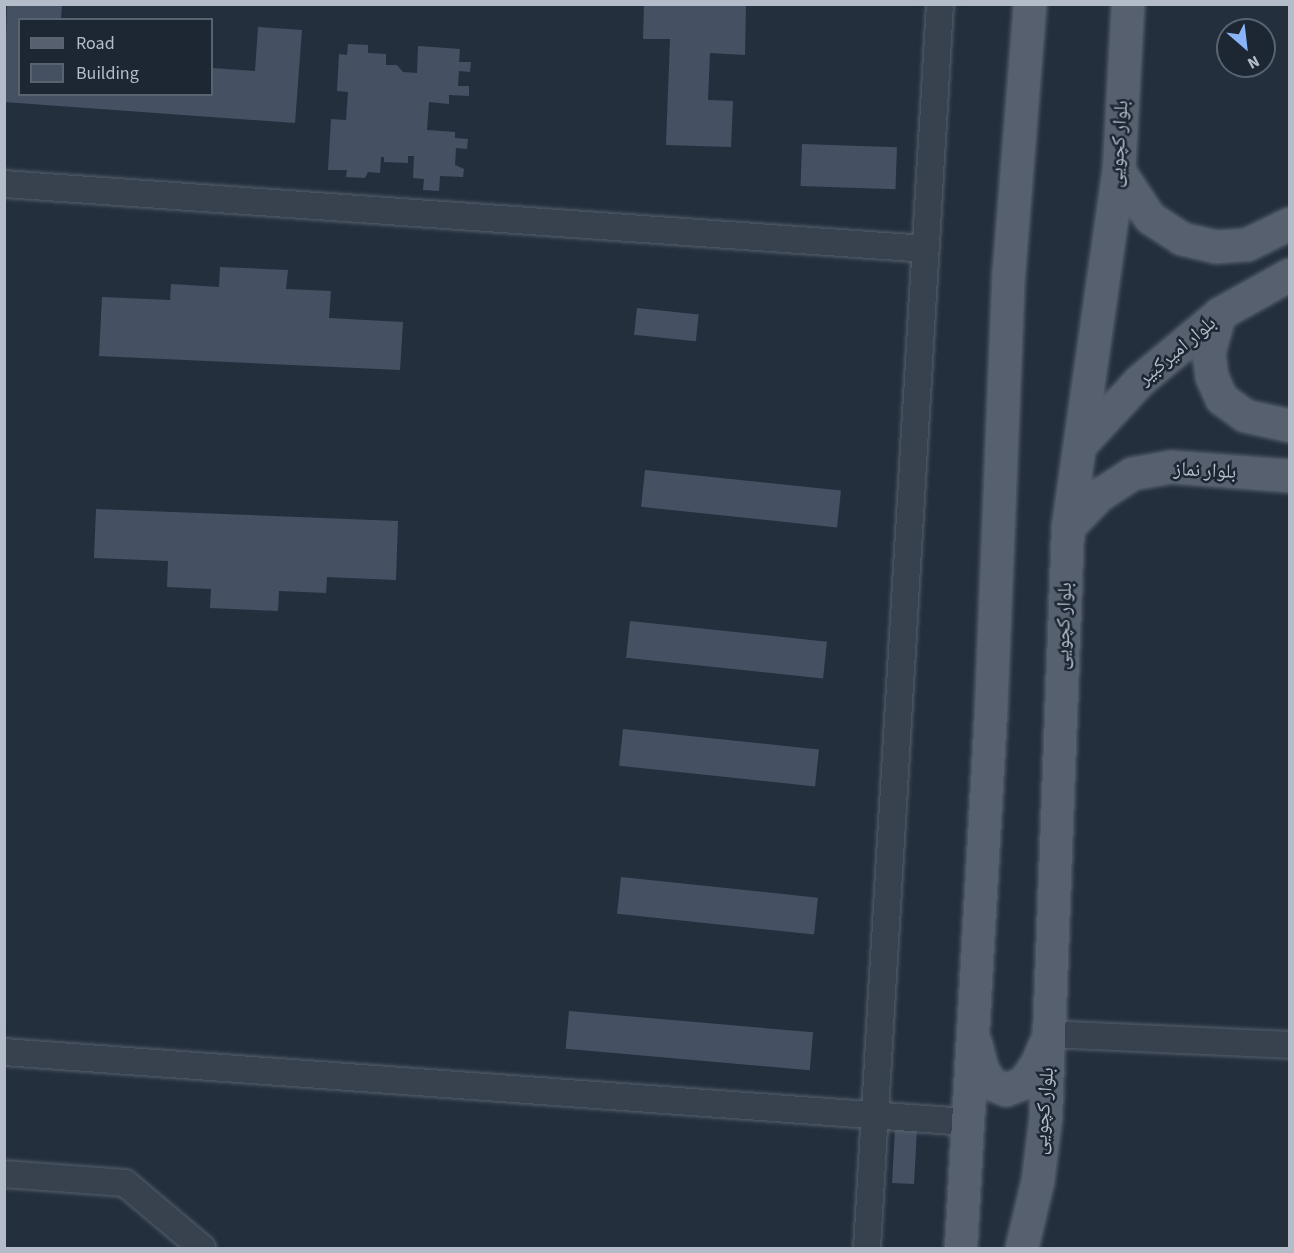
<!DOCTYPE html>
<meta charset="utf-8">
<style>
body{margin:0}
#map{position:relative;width:1294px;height:1253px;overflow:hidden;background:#242f3e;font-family:"Source Sans 3","Noto Naskh Arabic",sans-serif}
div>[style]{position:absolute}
.building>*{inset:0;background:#455162;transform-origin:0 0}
.roads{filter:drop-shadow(0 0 2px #565f6c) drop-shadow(0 0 2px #565f6c)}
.minor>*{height:26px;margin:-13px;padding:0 13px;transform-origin:13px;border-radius:13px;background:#38414e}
.major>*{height:32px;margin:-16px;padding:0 16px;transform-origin:16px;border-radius:16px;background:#56606e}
span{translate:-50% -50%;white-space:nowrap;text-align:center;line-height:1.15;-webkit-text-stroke:5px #1d2633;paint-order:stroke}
.street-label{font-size:20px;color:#b4bcc9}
.frame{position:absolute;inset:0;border:6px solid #b4bcc9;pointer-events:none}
.legend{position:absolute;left:18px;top:18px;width:195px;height:78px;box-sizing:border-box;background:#1d2633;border:2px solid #59626f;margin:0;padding:8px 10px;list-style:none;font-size:18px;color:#b4bcc9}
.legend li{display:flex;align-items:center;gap:12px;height:30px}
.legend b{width:30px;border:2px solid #59626f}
.north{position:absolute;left:1216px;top:18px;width:60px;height:60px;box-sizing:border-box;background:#1d2633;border:2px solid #59626f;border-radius:50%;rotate:152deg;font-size:16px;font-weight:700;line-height:24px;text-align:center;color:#b4bcc9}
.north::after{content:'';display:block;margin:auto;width:21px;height:27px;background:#8ab4f8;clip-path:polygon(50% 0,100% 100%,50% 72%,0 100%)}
</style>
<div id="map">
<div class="building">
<div style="clip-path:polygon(7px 4px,62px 5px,61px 20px,20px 20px,20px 94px,212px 94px,212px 68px,255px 71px,258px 27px,302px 30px,295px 123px,4px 102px)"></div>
<div style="clip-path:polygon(644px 4px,746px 4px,745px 55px,710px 53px,708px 100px,733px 101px,731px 147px,666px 145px,670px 39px,643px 39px)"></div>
<div style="clip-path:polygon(348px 44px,368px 45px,368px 53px,386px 54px,386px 65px,397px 65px,403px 72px,417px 73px,418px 46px,460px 49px,459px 62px,471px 62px,470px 72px,459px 71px,458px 86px,469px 86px,469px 96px,449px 95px,449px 104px,429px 102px,427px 130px,455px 132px,455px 138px,468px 139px,467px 149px,456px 148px,455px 165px,464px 169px,463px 177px,440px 176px,439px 191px,423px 190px,424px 179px,413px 178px,414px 156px,408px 156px,408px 163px,384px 162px,384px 157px,381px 157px,380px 173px,368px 172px,365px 178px,346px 177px,347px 170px,328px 170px,331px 119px,346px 120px,348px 92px,337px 91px,339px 54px,347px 55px)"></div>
<div style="left:802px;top:144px;width:95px;height:42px;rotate:2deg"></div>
<div style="clip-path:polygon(220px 267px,288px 270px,286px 289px,331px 291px,329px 318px,403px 322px,400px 370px,99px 356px,102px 297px,170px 300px,171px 284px,219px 287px)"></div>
<div style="left:637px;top:308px;width:62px;height:27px;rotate:6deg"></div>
<div style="left:645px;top:470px;width:197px;height:37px;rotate:6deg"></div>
<div style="clip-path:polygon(96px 509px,398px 521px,396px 580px,327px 577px,326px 593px,279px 591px,278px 611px,210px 608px,211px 589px,167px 587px,168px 561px,94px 558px)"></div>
<div style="left:630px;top:621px;width:198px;height:37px;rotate:6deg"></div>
<div style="left:623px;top:729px;width:197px;height:37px;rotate:6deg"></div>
<div style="left:621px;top:877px;width:198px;height:37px;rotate:6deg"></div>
<div style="left:569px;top:1011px;width:245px;height:38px;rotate:5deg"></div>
<div style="left:895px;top:1127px;width:22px;height:56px;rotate:3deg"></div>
</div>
<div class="roads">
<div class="minor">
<div style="left:4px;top:184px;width:924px;rotate:4.03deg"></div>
<div style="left:1050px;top:1034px;width:240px;rotate:2.6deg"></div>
<div style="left:4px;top:1052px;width:966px;rotate:4.16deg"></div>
<div style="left:4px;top:1174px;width:121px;rotate:4.3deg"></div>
<div style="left:125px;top:1183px;width:101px;rotate:40.2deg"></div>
<div style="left:867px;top:1248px;width:1246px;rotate:-86.64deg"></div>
</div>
<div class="major">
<div style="left:1119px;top:171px;width:56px;rotate:56.6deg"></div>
<div style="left:1150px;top:218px;width:38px;rotate:33deg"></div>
<div style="left:1182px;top:239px;width:35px;rotate:13deg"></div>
<div style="left:1216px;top:247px;width:31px;rotate:-4deg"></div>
<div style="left:1247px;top:245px;width:48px;rotate:-26deg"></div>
<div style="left:1220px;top:314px;width:41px;rotate:105.8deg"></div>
<div style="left:1209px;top:353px;width:24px;rotate:83deg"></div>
<div style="left:1212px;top:377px;width:24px;rotate:66deg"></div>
<div style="left:1222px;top:399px;width:29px;rotate:36deg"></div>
<div style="left:1245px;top:416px;width:46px;rotate:12.5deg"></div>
<div style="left:1080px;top:446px;width:88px;rotate:-47.3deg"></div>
<div style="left:1140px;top:381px;width:104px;rotate:-39.9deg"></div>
<div style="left:1220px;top:314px;width:80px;rotate:-29.1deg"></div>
<div style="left:1068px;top:528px;width:46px;rotate:-45.9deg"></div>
<div style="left:1100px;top:495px;width:38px;rotate:-33deg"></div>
<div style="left:1132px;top:474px;width:40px;rotate:-10deg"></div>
<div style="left:1171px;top:467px;width:119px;rotate:4.3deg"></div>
<div style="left:976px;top:1044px;width:25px;rotate:76deg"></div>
<div style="left:982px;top:1068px;width:18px;rotate:61deg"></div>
<div style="left:991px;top:1084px;width:16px;rotate:22deg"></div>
<div style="left:1006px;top:1090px;width:19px;rotate:-21deg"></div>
<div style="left:1024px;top:1083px;width:23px;rotate:-56deg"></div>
<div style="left:1037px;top:1064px;width:23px;rotate:-67deg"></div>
<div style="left:961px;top:1248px;width:536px;rotate:-86.79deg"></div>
<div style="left:991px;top:713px;width:441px;rotate:-87.7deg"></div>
<div style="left:1009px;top:272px;width:269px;rotate:-85.5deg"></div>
<div style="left:1022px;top:1248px;width:69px;rotate:-76.6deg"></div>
<div style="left:1038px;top:1181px;width:64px;rotate:-82.9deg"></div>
<div style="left:1046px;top:1117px;width:589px;rotate:-87.86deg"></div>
<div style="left:1068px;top:528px;width:361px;rotate:-81.9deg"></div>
<div style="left:1119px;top:171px;width:167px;rotate:-86.9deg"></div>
</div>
</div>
<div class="street-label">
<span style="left:1119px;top:144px;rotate:-86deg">بلوار کچویی</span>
<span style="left:1177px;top:351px;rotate:-40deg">بلوار امیرکبیر</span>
<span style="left:1205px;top:471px;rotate:3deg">بلوار نماز</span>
<span style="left:1064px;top:626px;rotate:-88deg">بلوار کچویی</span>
<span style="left:1044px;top:1111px;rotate:-85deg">بلوار کچویی</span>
</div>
<div class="frame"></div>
<ul class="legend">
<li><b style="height:8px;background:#56606e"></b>Road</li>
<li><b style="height:16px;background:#455162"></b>Building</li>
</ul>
<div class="north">N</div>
</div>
